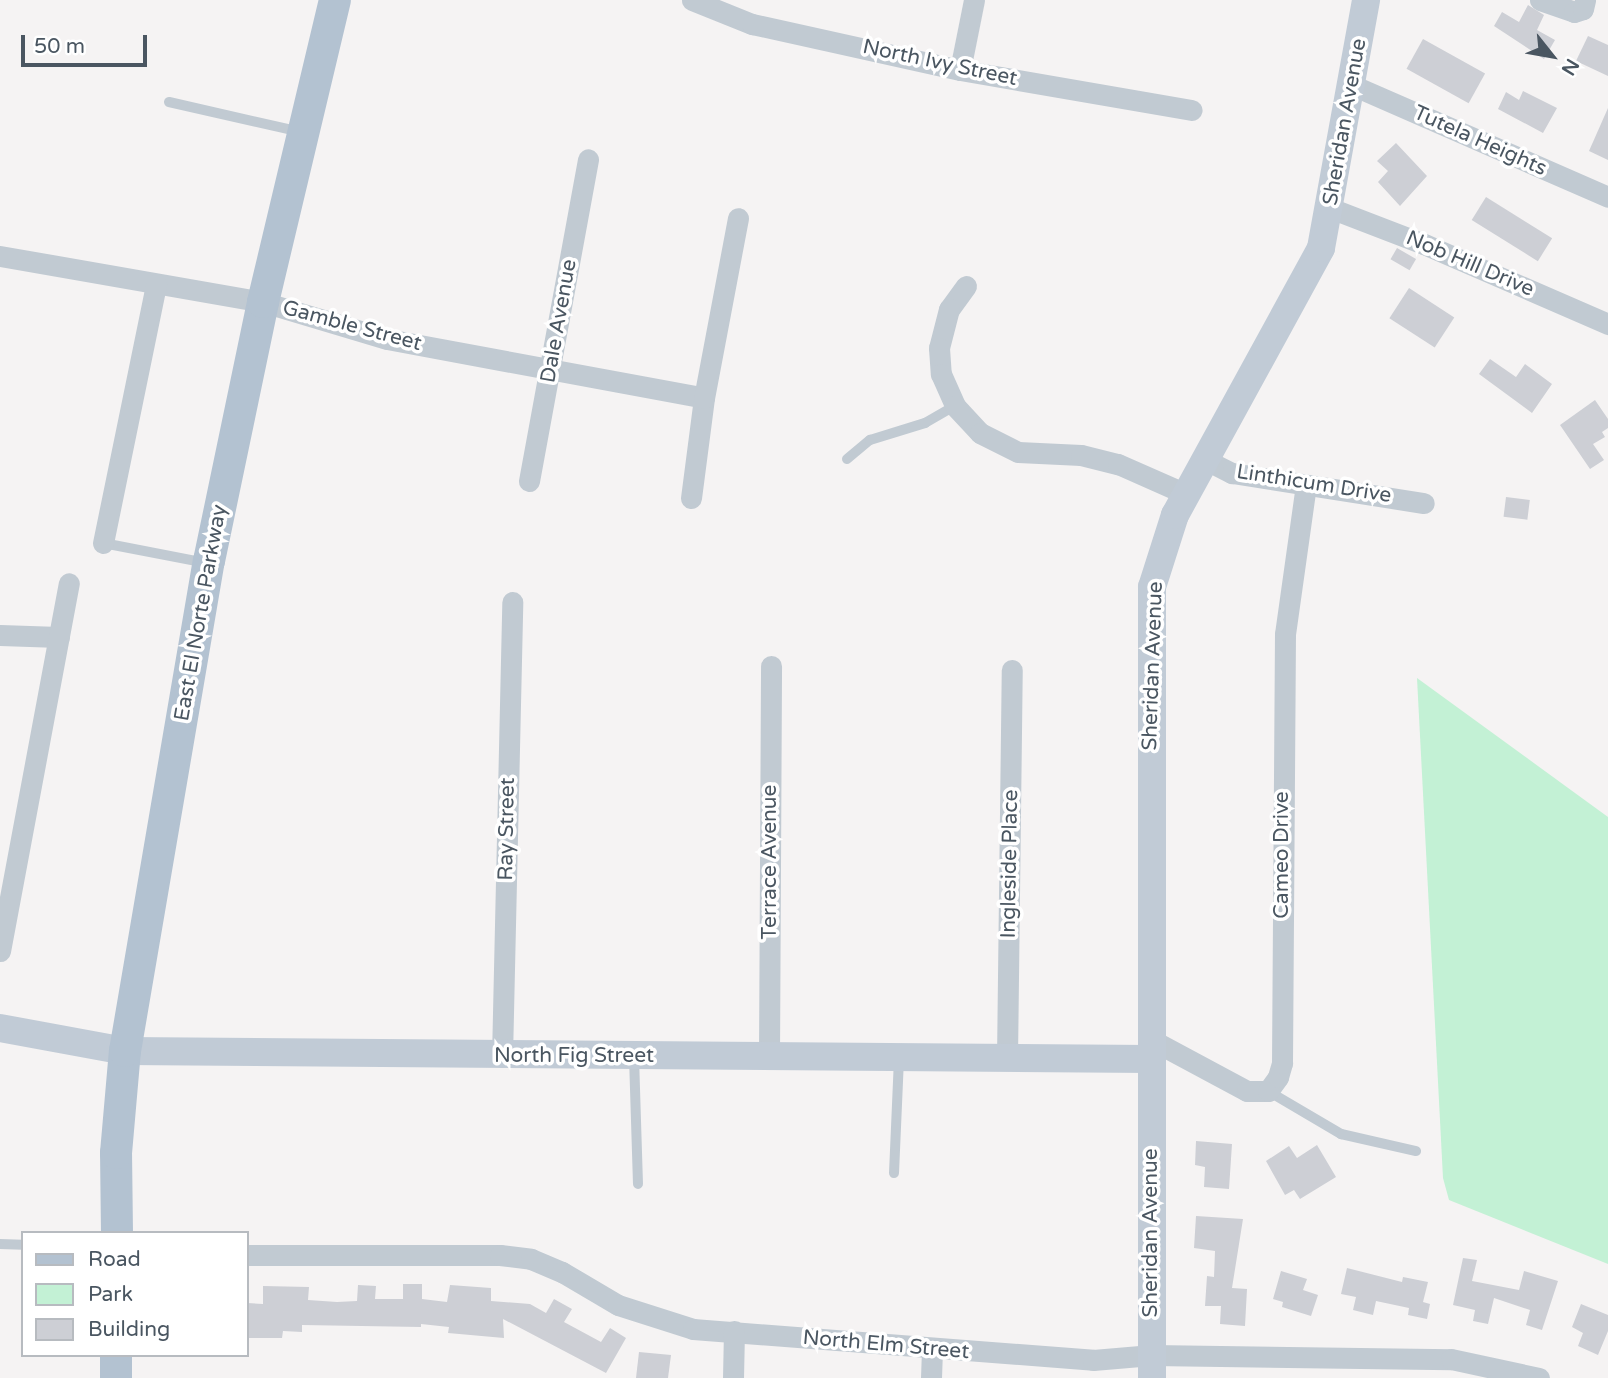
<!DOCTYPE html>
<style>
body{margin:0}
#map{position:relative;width:1608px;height:1378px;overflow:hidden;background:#f5f3f3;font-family:"Varela Round",sans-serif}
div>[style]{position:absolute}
.green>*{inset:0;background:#c3f1d5}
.building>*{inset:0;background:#cdcfd5;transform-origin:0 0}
.lane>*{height:10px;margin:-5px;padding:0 5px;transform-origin:5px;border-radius:5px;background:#c1cad2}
.street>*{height:21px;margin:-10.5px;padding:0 10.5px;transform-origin:10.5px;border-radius:10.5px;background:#c1cad2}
.secondary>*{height:28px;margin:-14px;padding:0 14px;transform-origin:14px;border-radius:14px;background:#c1cbd6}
.primary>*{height:32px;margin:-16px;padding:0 16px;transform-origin:16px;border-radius:16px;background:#b3c2d1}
span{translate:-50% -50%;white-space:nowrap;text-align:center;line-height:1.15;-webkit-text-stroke:7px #fff;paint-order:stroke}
.street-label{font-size:21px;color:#4a5661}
.legend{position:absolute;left:21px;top:1231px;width:228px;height:126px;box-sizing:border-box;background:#fff;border:2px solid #b7bbc0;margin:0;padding:9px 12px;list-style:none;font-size:21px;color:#4a5661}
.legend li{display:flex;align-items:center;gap:14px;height:35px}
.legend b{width:35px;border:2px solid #b7bbc0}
.north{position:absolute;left:1517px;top:21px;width:70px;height:70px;-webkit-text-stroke:5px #fff;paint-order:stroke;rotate:121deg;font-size:19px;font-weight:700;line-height:28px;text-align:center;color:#4a5661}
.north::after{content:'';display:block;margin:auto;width:24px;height:32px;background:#4a5661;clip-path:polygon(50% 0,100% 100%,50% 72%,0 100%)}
.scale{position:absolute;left:21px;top:35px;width:126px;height:32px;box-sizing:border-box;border:4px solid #4a5661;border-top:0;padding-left:9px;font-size:21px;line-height:24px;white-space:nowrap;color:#4a5661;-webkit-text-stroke:5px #fff;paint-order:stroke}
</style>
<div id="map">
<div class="green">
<div style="clip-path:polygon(1417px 678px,1608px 817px,1608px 1264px,1449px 1200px,1443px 1178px)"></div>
</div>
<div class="building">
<div style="clip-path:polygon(1528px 5px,1544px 15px,1537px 30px,1555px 40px,1544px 59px,1494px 26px,1502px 12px,1519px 22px)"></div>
<div style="clip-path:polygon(1588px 36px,1608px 45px,1608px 76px,1576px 61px)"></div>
<div style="left:1423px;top:39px;width:71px;height:34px;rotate:29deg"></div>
<div style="clip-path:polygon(1523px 91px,1557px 108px,1543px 133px,1498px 109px,1506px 92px,1519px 100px)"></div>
<div style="clip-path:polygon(1608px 108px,1608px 160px,1589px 151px)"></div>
<div style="clip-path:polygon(1396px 143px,1427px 176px,1400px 206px,1378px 182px,1388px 171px,1377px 161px)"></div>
<div style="left:1486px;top:197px;width:78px;height:27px;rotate:32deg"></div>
<div style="left:1397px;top:248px;width:22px;height:13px;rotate:30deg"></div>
<div style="left:1409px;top:288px;width:54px;height:36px;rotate:33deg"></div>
<div style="clip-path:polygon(1490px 359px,1516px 377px,1525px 364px,1552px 384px,1532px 413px,1479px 374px)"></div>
<div style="clip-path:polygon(1595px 400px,1608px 419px,1608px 428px,1602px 432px,1605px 437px,1593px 444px,1604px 460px,1590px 469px,1560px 425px)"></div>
<div style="left:1506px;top:497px;width:24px;height:20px;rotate:7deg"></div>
<div style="clip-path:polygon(1196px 1141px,1232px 1144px,1229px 1189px,1204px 1187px,1205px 1167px,1195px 1165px)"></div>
<div style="clip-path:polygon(1317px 1145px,1336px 1177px,1300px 1199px,1294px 1190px,1285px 1195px,1266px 1161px,1289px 1146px,1297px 1158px)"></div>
<div style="clip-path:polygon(1196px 1216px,1243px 1219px,1232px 1288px,1247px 1289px,1245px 1326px,1220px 1324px,1221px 1306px,1205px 1306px,1207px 1276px,1214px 1277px,1215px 1251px,1194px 1248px)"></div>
<div style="clip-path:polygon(1463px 1258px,1477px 1260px,1472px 1281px,1519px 1290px,1524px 1271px,1558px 1281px,1542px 1330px,1526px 1325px,1530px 1310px,1494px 1298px,1488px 1324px,1473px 1321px,1475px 1310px,1453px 1305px)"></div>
<div style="clip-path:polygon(1347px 1268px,1402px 1282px,1403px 1277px,1428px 1282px,1423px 1302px,1430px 1304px,1427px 1319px,1408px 1315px,1409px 1308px,1376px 1301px,1373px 1315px,1353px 1310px,1356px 1297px,1341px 1294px)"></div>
<div style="clip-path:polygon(1281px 1271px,1307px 1279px,1303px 1290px,1318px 1295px,1311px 1316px,1282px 1307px,1283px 1302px,1273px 1299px)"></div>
<div style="clip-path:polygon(403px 1284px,422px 1284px,422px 1299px,447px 1302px,450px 1285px,491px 1288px,491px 1301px,530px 1304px,546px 1313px,554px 1299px,572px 1309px,564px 1322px,601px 1342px,610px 1328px,626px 1338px,606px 1373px,503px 1319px,504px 1338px,448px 1333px,449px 1327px,421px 1324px,421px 1327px,302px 1325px,302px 1332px,283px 1331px,282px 1338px,247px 1338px,247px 1303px,263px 1304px,263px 1286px,309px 1287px,308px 1300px,337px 1302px,357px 1301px,358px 1285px,376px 1286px,375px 1299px,403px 1299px)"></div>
<div style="clip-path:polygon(1581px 1304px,1608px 1315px,1608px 1331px,1598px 1355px,1578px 1346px,1583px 1333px,1572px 1327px)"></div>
<div style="clip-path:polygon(639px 1352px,671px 1355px,668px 1378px,636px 1378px)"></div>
</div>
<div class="lane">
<div style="left:169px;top:102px;width:135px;rotate:12.8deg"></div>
<div style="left:847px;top:459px;width:30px;rotate:-40deg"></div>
<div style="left:870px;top:440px;width:58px;rotate:-17.2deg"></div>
<div style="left:925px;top:423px;width:34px;rotate:-30deg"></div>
<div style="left:103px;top:543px;width:106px;rotate:10.9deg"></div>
<div style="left:634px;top:1057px;width:127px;rotate:88.2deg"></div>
<div style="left:1268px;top:1091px;width:85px;rotate:30.5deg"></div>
<div style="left:1341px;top:1134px;width:77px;rotate:12.8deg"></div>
<div style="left:894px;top:1173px;width:115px;rotate:-87.5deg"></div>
<div style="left:0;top:1244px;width:23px;rotate:2deg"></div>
</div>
<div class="street">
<div style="left:692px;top:0;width:65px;rotate:21.8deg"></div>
<div style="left:752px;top:24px;width:213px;rotate:12.5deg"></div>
<div style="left:960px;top:70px;width:235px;rotate:9.8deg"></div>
<div style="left:1540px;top:0;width:36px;rotate:19deg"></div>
<div style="left:1574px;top:12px;width:9px;rotate:-18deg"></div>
<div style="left:1583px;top:9px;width:9px;rotate:-77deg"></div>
<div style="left:960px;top:70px;width:71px;rotate:-78.7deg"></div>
<div style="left:1352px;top:85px;width:279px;rotate:23.6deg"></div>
<div style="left:1330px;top:208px;width:101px;rotate:21deg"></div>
<div style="left:1424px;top:244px;width:201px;rotate:23.5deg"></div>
<div style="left:0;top:256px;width:267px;rotate:9.9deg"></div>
<div style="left:263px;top:302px;width:129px;rotate:16.6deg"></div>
<div style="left:387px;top:339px;width:322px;rotate:10.5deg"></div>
<div style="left:966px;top:286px;width:29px;rotate:126deg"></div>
<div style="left:949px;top:309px;width:40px;rotate:104.4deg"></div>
<div style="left:939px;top:348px;width:26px;rotate:86deg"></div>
<div style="left:941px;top:374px;width:35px;rotate:66deg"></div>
<div style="left:955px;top:406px;width:37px;rotate:47deg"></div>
<div style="left:980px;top:433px;width:42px;rotate:26.6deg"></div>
<div style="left:1018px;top:452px;width:63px;rotate:2.7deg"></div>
<div style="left:1081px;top:455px;width:38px;rotate:14deg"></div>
<div style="left:1118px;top:464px;width:74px;rotate:23.8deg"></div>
<div style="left:1206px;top:460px;width:29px;rotate:27deg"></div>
<div style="left:1232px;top:473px;width:194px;rotate:8.9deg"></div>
<div style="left:529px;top:481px;width:327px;rotate:-79.6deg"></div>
<div style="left:691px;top:498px;width:101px;rotate:-82.6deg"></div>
<div style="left:704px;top:398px;width:183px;rotate:-79.3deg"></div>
<div style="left:103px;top:543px;width:264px;rotate:-78.4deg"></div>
<div style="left:0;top:635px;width:59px;rotate:1.9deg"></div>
<div style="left:0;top:951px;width:374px;rotate:-79.4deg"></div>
<div style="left:1150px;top:1039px;width:110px;rotate:28.2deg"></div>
<div style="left:1247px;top:1091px;width:21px"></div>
<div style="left:1268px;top:1091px;width:17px;rotate:-54deg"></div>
<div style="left:1278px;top:1077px;width:15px;rotate:-74deg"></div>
<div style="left:1282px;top:1063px;width:429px;rotate:-89.6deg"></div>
<div style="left:1285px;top:634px;width:150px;rotate:-82deg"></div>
<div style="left:502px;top:1057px;width:455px;rotate:-88.7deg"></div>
<div style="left:769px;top:1057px;width:391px;rotate:-89.7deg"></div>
<div style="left:1007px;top:1059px;width:389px;rotate:-89.3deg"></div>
<div style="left:247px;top:1255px;width:253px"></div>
<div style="left:500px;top:1255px;width:31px;rotate:7deg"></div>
<div style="left:531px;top:1259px;width:34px;rotate:23deg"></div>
<div style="left:562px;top:1272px;width:65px;rotate:30.5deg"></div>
<div style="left:618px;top:1305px;width:79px;rotate:17.7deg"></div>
<div style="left:693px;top:1329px;width:401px;rotate:4.4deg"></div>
<div style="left:1093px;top:1360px;width:59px;rotate:-4.8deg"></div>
<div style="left:1152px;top:1355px;width:299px;rotate:0.8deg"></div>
<div style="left:1451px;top:1359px;width:90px;rotate:12.2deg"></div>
<div style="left:733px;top:1378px;width:47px;rotate:-88.8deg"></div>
<div style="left:931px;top:1378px;width:28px;rotate:-88deg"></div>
</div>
<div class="secondary">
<div style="left:0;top:1028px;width:127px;rotate:10.4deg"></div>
<div style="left:125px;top:1051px;width:1026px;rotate:0.45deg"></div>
<div style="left:1152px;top:1378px;width:791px;rotate:-90deg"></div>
<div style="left:1152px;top:587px;width:76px;rotate:-72.3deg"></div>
<div style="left:1175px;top:515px;width:304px;rotate:-61.3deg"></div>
<div style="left:1321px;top:248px;width:252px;rotate:-79.7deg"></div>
</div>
<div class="primary">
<div style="left:117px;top:1233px;width:80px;rotate:-90.7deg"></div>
<div style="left:116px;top:1153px;width:102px;rotate:-85deg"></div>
<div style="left:125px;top:1051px;width:497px;rotate:-80.3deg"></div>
<div style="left:209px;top:561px;width:265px;rotate:-78.2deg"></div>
<div style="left:263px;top:302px;width:310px;rotate:-76.6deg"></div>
<div style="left:116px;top:1378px;width:23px;rotate:-90deg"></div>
</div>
<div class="street-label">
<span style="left:940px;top:63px;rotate:12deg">North Ivy Street</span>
<span style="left:1345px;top:122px;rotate:-80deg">Sheridan Avenue</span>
<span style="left:1480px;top:141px;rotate:24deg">Tutela Heights</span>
<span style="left:1470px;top:264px;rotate:23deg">Nob Hill Drive</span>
<span style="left:559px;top:321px;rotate:-80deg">Dale Avenue</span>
<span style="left:352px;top:326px;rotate:15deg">Gamble Street</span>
<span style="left:1314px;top:484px;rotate:9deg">Linthicum Drive</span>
<span style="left:201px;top:613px;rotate:-80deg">East El Norte Parkway</span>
<span style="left:1153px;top:666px;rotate:-88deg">Sheridan Avenue</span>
<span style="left:507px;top:829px;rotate:-89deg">Ray Street</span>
<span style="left:1282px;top:855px;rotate:-90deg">Cameo Drive</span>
<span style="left:770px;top:862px;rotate:-90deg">Terrace Avenue</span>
<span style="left:1010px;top:864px;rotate:-89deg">Ingleside Place</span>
<span style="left:574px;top:1056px">North Fig Street</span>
<span style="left:1151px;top:1233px;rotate:-90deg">Sheridan Avenue</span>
<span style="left:886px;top:1345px;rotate:5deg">North Elm Street</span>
</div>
<ul class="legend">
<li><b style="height:9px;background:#b3c2d1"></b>Road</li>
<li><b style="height:19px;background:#c3f1d5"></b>Park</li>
<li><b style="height:19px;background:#cdcfd5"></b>Building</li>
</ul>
<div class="north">N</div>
<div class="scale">50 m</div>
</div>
